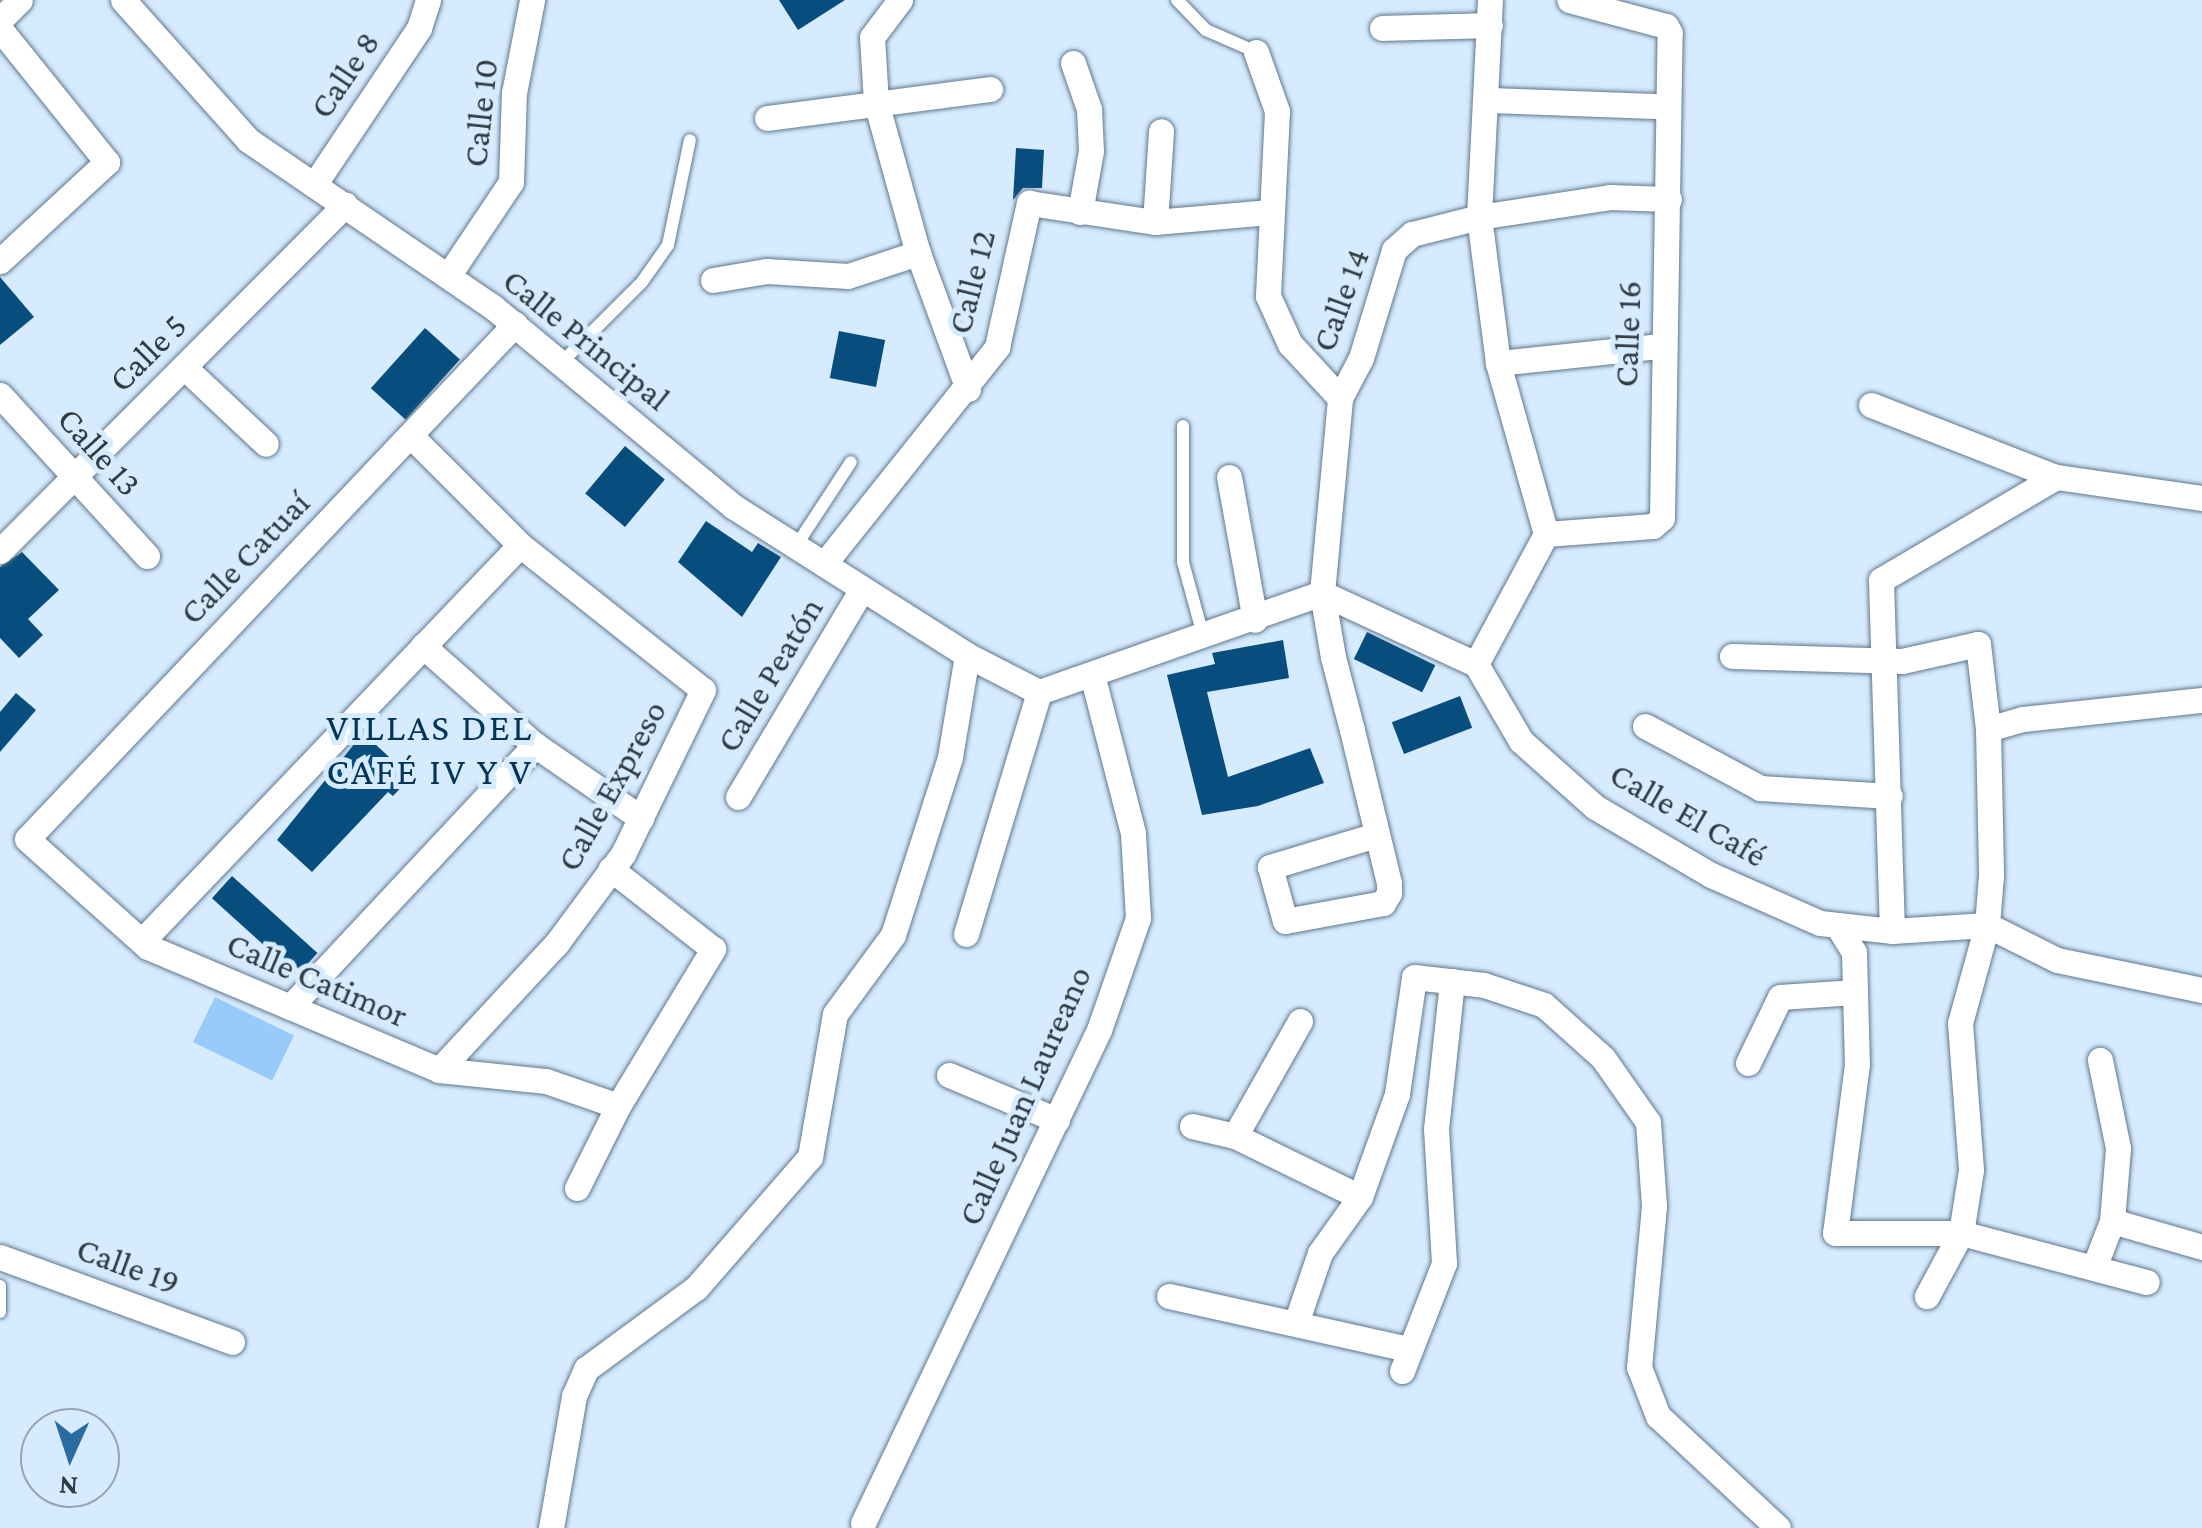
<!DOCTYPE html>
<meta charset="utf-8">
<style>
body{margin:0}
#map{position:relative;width:2202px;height:1528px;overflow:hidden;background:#d6ebfe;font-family:"Crimson Pro",serif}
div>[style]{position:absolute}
.green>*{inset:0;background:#98cbf9;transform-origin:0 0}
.building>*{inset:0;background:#074e7e;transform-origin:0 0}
.roads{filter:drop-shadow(0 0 2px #60778c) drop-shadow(0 0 2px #60778c)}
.service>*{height:12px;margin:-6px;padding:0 6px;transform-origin:6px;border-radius:6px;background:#fff}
.minor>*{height:25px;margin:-12.5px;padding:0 12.5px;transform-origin:12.5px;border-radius:12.5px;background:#fff}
span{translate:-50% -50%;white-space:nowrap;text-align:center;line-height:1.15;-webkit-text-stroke:10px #d6ebfe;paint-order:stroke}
.street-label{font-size:35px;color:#303b44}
.neighbourhood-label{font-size:38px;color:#013457;letter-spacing:2.5px}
.north{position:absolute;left:20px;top:1408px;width:100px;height:100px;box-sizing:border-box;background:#d6ebfe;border:2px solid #94a5b4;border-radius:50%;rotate:183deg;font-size:28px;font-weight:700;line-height:40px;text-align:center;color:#303b44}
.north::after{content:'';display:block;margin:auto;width:35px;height:45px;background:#296ca2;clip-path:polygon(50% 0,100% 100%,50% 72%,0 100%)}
</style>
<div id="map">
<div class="green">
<div style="left:215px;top:997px;width:88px;height:50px;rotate:26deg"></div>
</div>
<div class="building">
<div style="clip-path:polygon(779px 0,845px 0,798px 30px)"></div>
<div style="clip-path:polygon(1016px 148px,1044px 150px,1042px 188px,1023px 188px,1013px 200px)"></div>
<div style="clip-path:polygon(0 277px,34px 317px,0 345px)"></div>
<div style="left:425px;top:328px;width:47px;height:81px;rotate:42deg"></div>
<div style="left:839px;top:331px;width:47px;height:48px;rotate:11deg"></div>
<div style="left:625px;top:446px;width:52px;height:62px;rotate:40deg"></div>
<div style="clip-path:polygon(706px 521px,752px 552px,758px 543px,781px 557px,742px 617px,678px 562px)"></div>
<div style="clip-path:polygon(22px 552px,59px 590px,28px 619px,43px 635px,19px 658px,0 638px,0 567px)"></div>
<div style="left:1367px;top:632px;width:76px;height:30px;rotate:26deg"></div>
<div style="clip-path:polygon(1283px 640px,1289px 678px,1207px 692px,1228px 777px,1310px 748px,1324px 783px,1258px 806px,1202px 815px,1167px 675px,1215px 664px,1212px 653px)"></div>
<div style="clip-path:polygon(16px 693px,36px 710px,0 752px,0 712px)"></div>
<div style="left:1460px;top:696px;width:34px;height:73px;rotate:69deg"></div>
<div style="clip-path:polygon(363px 733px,411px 777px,393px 796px,388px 792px,312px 872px,277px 840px)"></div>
<div style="left:232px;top:876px;width:115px;height:30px;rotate:42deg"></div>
</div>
<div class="roads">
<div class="service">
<div style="left:1177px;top:0;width:42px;rotate:46deg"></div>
<div style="left:1206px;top:30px;width:55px;rotate:23.7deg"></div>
<div style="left:561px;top:363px;width:115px;rotate:-45deg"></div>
<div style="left:642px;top:282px;width:45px;rotate:-54.9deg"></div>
<div style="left:668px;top:245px;width:107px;rotate:-78.2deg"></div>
<div style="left:1183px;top:426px;width:136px;rotate:90deg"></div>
<div style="left:1183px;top:562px;width:76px;rotate:74.7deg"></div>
<div style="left:796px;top:546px;width:100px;rotate:-56.8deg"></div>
<div style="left:0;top:1286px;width:26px;rotate:90deg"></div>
</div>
<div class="minor">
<div style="left:123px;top:0;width:188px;rotate:48.2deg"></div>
<div style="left:248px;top:140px;width:297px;rotate:34.3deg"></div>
<div style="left:493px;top:307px;width:313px;rotate:39.7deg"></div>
<div style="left:734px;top:507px;width:276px;rotate:32.4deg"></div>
<div style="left:967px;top:655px;width:81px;rotate:27.2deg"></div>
<div style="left:900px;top:0;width:46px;rotate:127.1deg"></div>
<div style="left:872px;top:37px;width:65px;rotate:86.5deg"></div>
<div style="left:876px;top:102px;width:157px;rotate:74.5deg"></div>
<div style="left:918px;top:253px;width:145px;rotate:69.8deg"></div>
<div style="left:0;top:20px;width:28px;rotate:-45deg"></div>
<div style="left:1382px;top:28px;width:108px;rotate:-1.6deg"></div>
<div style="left:0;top:29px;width:171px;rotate:51.2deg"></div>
<div style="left:107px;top:162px;width:146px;rotate:137.2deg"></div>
<div style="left:1256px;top:52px;width:63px;rotate:70.4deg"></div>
<div style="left:1277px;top:111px;width:185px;rotate:92.8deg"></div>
<div style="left:1268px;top:296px;width:53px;rotate:65.4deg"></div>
<div style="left:1290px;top:344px;width:74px;rotate:47.2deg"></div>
<div style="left:1073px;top:63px;width:49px;rotate:70.8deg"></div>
<div style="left:1089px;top:109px;width:42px;rotate:87.3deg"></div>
<div style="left:1091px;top:151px;width:62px;rotate:100.2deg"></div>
<div style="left:1489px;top:100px;width:167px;rotate:2.1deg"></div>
<div style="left:767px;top:118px;width:225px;rotate:-7.4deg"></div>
<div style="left:314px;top:185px;width:189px;rotate:-56.2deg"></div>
<div style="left:419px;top:28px;width:29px;rotate:-72deg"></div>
<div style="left:1155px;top:222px;width:91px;rotate:-86.2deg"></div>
<div style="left:448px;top:276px;width:113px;rotate:-56.2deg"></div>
<div style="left:511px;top:182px;width:89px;rotate:-88.1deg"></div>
<div style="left:514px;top:93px;width:95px;rotate:-79deg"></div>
<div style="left:713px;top:280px;width:55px;rotate:-9.5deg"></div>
<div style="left:767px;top:271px;width:81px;rotate:3.5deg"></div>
<div style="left:848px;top:276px;width:74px;rotate:-18.2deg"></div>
<div style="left:515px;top:324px;width:709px;rotate:133.46deg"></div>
<div style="left:27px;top:839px;width:162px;rotate:41.8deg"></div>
<div style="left:148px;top:947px;width:316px;rotate:22.9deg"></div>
<div style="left:439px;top:1070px;width:108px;rotate:5.9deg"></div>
<div style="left:546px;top:1081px;width:76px;rotate:19.1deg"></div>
<div style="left:1498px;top:363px;width:163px;rotate:-6deg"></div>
<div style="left:184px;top:367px;width:112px;rotate:43.2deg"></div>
<div style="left:0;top:395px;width:218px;rotate:47.6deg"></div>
<div style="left:1871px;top:405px;width:199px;rotate:21.3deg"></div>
<div style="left:411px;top:436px;width:154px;rotate:45deg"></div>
<div style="left:520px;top:545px;width:233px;rotate:38.4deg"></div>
<div style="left:703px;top:690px;width:182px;rotate:116deg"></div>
<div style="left:623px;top:854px;width:111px;rotate:126.6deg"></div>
<div style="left:557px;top:943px;width:173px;rotate:132.9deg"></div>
<div style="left:1229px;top:477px;width:145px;rotate:79.7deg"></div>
<div style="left:1546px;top:534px;width:107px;rotate:-4.3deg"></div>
<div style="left:1653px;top:526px;width:12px;rotate:-42deg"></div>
<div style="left:1662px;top:518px;width:485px;rotate:-89.1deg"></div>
<div style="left:1670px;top:33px;width:8px;rotate:-120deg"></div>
<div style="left:1666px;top:26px;width:100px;rotate:-165deg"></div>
<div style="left:0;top:551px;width:489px;rotate:-45.1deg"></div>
<div style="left:824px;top:564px;width:278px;rotate:-51.4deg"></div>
<div style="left:997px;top:347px;width:148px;rotate:-77.5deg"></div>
<div style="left:1029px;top:203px;width:127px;rotate:8.6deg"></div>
<div style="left:1155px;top:222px;width:115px;rotate:-5deg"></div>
<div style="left:423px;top:646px;width:149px;rotate:41.5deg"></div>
<div style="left:535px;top:745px;width:129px;rotate:34.6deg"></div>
<div style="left:1732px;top:656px;width:170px;rotate:1.7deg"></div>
<div style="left:1902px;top:661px;width:78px;rotate:-12.6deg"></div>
<div style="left:1978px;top:644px;width:86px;rotate:83.3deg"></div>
<div style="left:1988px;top:729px;width:147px;rotate:88.8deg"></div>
<div style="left:1991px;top:876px;width:49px;rotate:94.7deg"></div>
<div style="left:1987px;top:925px;width:102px;rotate:105.4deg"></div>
<div style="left:1960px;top:1023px;width:147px;rotate:85.7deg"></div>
<div style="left:1971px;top:1170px;width:64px;rotate:99deg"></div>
<div style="left:1961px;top:1233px;width:72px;rotate:118.4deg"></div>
<div style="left:1476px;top:664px;width:148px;rotate:-61.7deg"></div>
<div style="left:1546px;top:534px;width:178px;rotate:-105.7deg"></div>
<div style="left:1498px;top:363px;width:147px;rotate:-97.4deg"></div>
<div style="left:1479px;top:217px;width:217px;rotate:-87.1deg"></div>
<div style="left:1039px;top:692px;width:300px;rotate:-19.3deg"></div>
<div style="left:1322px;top:593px;width:170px;rotate:24.8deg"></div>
<div style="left:1476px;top:664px;width:89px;rotate:59.7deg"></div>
<div style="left:1521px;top:741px;width:99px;rotate:41.7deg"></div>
<div style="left:1595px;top:807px;width:134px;rotate:30.4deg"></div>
<div style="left:1711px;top:875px;width:119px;rotate:23.8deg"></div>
<div style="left:1820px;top:923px;width:72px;rotate:6.3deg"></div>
<div style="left:1892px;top:931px;width:95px;rotate:-3.6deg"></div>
<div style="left:1987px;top:925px;width:78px;rotate:26.6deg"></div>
<div style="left:2057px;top:960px;width:148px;rotate:11.7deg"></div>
<div style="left:1645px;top:726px;width:131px;rotate:28.3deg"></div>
<div style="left:1760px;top:788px;width:130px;rotate:3.5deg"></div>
<div style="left:1988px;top:729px;width:36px;rotate:-16deg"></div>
<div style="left:2023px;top:719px;width:180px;rotate:-6.1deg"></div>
<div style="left:738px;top:797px;width:242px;rotate:-59.2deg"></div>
<div style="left:1376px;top:835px;width:111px;rotate:163.2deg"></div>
<div style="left:1270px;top:867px;width:56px;rotate:74.5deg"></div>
<div style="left:1285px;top:921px;width:100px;rotate:-10.4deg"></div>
<div style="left:1383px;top:903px;width:12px;rotate:-59deg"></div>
<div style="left:1389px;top:893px;width:10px;rotate:-90deg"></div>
<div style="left:1389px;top:883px;width:157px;rotate:-103.6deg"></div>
<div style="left:1352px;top:730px;width:75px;rotate:-104.6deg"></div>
<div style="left:1333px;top:657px;width:65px;rotate:-99.8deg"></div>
<div style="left:1322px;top:593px;width:196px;rotate:-84.7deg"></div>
<div style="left:1340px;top:398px;width:45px;rotate:-62.3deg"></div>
<div style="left:1361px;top:358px;width:113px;rotate:-73deg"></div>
<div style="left:1394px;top:250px;width:24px;rotate:-42deg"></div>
<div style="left:1412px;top:234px;width:69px;rotate:-14.2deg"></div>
<div style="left:1479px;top:217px;width:132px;rotate:-8.7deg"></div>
<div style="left:1609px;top:197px;width:60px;rotate:1.9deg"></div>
<div style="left:1837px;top:925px;width:32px;rotate:58deg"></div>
<div style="left:1854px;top:952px;width:112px;rotate:88.5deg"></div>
<div style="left:1857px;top:1064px;width:170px;rotate:97.4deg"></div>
<div style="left:1835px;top:1233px;width:126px"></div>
<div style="left:1961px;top:1233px;width:192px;rotate:14.8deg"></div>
<div style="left:1892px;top:931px;width:351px;rotate:-91.8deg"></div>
<div style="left:1881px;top:580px;width:203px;rotate:-30.5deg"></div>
<div style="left:2056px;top:477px;width:148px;rotate:8.2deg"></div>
<div style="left:966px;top:934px;width:253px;rotate:-73.2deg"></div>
<div style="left:142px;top:941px;width:547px;rotate:-46.33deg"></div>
<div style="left:290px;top:1007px;width:359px;rotate:-46.9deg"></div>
<div style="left:1748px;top:1063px;width:73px;rotate:-64.1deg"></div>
<div style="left:1780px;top:997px;width:75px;rotate:-3.8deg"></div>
<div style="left:949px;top:1075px;width:117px;rotate:22.6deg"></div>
<div style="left:1192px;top:1126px;width:44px;rotate:13.1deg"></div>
<div style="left:1235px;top:1136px;width:139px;rotate:26deg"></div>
<div style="left:1235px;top:1136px;width:132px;rotate:-60.5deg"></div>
<div style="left:577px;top:1188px;width:92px;rotate:-63.4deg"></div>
<div style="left:618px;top:1106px;width:184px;rotate:-58.8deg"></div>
<div style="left:713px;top:949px;width:130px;rotate:-141.9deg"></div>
<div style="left:2112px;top:1221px;width:94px;rotate:16.1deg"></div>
<div style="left:0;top:1257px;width:247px;rotate:20.1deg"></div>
<div style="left:2095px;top:1265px;width:47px;rotate:-68.9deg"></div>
<div style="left:2112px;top:1221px;width:73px;rotate:-85.3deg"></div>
<div style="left:2118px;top:1148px;width:90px;rotate:-101.6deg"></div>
<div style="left:1169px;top:1296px;width:246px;rotate:12.5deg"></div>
<div style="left:1297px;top:1320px;width:71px;rotate:-71.1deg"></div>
<div style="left:1320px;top:1253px;width:69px;rotate:-54.5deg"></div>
<div style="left:1360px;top:1197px;width:109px;rotate:-70.2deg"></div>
<div style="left:1397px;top:1094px;width:118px;rotate:-81.7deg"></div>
<div style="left:1414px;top:977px;width:70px;rotate:6.5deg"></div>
<div style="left:1484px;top:985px;width:63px;rotate:18.4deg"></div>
<div style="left:1544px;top:1005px;width:79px;rotate:41.9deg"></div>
<div style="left:1603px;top:1058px;width:78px;rotate:54.9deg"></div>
<div style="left:1648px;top:1122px;width:84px;rotate:85.9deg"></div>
<div style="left:1654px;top:1206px;width:162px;rotate:95.3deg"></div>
<div style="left:1639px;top:1367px;width:53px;rotate:68.8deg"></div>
<div style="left:1658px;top:1416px;width:164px;rotate:43deg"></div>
<div style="left:1402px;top:1371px;width:116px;rotate:-68.7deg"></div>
<div style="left:1444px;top:1263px;width:134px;rotate:-93.4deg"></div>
<div style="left:1436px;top:1129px;width:149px;rotate:-83.8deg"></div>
<div style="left:863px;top:1523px;width:547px;rotate:-64.42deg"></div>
<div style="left:1099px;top:1030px;width:119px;rotate:-70.8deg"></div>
<div style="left:1138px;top:918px;width:85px;rotate:-93.4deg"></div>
<div style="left:1133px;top:833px;width:163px;rotate:-104.5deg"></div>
<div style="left:551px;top:1528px;width:134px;rotate:-80.1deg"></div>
<div style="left:574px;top:1396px;width:30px;rotate:-66deg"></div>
<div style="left:586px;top:1369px;width:137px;rotate:-36.4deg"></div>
<div style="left:696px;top:1288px;width:174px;rotate:-49deg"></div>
<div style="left:810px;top:1157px;width:145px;rotate:-80.1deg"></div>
<div style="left:835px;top:1014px;width:98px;rotate:-53.7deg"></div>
<div style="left:893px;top:935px;width:187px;rotate:-72.2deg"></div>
<div style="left:950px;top:757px;width:103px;rotate:-80.5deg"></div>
</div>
</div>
<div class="street-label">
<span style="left:345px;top:75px;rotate:-56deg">Calle 8</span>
<span style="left:481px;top:113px;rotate:-84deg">Calle 10</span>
<span style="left:972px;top:282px;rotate:-76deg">Calle 12</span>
<span style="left:1341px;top:300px;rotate:-70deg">Calle 14</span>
<span style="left:1628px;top:334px;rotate:-88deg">Calle 16</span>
<span style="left:586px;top:340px;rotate:39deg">Calle Principal</span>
<span style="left:148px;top:353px;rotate:-45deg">Calle 5</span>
<span style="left:99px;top:452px;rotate:48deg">Calle 13</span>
<span style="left:245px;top:558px;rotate:-46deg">Calle Catuaí</span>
<span style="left:770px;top:675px;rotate:-59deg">Calle Peatón</span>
<span style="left:612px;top:786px;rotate:-61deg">Calle Expreso</span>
<span style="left:1688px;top:815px;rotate:30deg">Calle El Café</span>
<span style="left:317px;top:980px;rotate:23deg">Calle Catimor</span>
<span style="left:1025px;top:1096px;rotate:-66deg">Calle Juan Laureano</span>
<span style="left:128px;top:1266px;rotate:20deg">Calle 19</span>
</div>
<div class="neighbourhood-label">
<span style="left:430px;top:750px">VILLAS DEL<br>CAFÉ IV Y V</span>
</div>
<div class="north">N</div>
</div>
